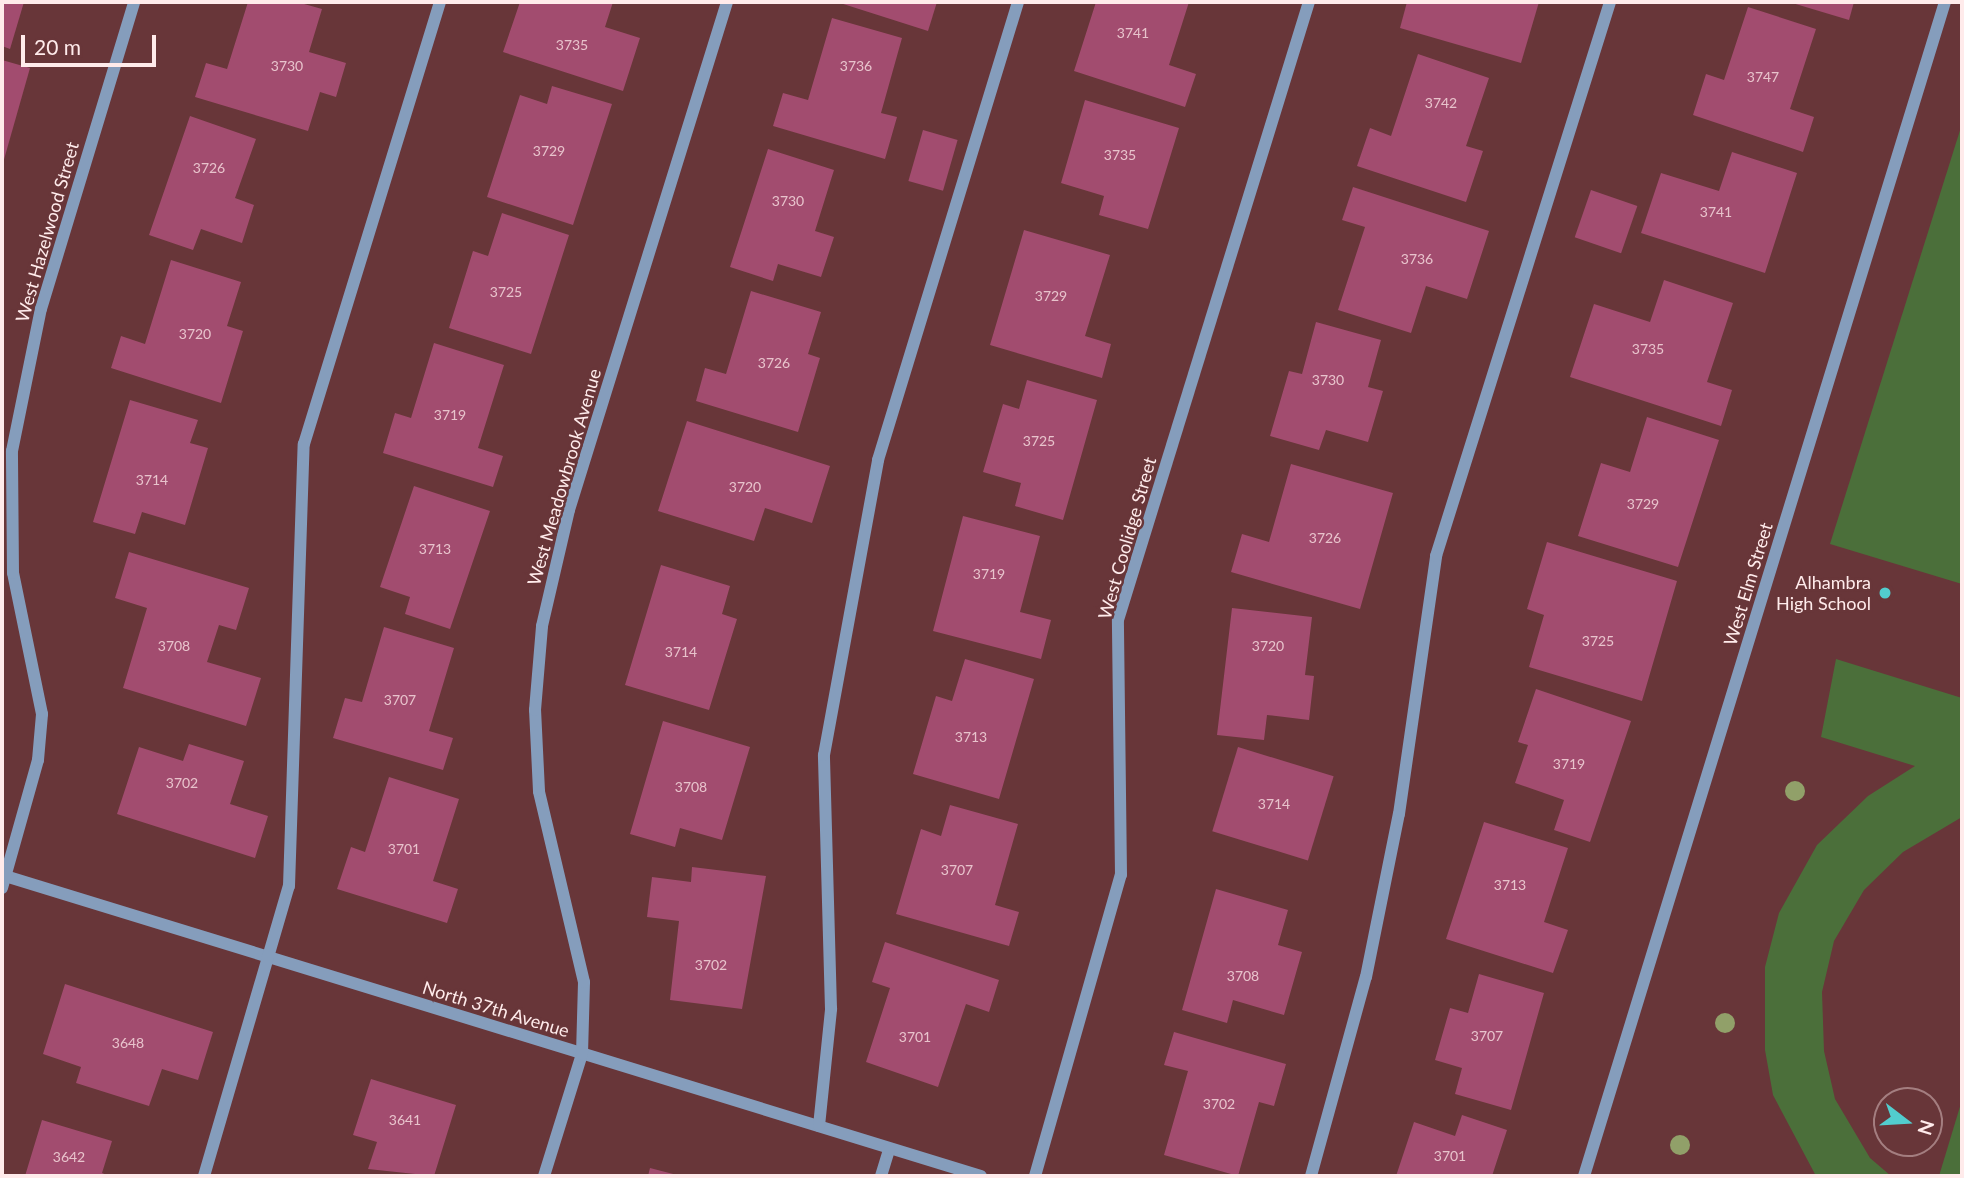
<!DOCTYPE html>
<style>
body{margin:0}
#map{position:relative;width:1964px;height:1178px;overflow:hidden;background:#683639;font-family:Lato,sans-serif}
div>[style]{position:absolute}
.green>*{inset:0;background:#4b6f3a}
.building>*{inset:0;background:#a24c6f;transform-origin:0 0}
.minor>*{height:12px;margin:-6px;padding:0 6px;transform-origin:6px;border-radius:6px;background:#859dbc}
.trees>*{width:20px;height:20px;margin:-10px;border-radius:50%;background:#91a069}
.dots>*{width:19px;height:19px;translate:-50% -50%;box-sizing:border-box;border:4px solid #683639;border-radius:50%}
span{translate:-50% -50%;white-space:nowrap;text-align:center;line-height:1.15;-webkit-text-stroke:5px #683639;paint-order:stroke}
.number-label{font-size:14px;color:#e8c3cc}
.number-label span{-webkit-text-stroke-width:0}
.street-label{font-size:18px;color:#ffebeb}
.poi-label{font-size:18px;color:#ffebeb}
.right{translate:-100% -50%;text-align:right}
.frame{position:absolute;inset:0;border:4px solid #ffebeb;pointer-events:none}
.north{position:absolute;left:1873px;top:1087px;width:70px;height:70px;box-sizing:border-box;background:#683639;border:2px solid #a47e80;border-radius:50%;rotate:107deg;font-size:19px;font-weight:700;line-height:28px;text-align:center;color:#ffebeb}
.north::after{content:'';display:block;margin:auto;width:24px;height:32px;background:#52cdce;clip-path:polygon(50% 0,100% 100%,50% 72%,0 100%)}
.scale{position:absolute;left:21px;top:35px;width:135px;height:32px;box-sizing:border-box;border:4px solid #ffebeb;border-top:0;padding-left:9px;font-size:21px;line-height:24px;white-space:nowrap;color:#ffebeb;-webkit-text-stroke:5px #683639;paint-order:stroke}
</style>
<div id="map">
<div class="green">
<div style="clip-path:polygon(1962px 124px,1962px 584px,1830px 544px)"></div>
<div style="clip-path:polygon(1836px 659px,1962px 698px,1962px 817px,1903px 852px,1864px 890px,1834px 941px,1822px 992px,1824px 1051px,1835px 1099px,1870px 1158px,1891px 1176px,1816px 1176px,1773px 1095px,1765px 1050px,1765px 967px,1779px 913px,1817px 845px,1868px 796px,1915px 766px,1821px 737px)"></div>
<div style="clip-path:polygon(1962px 1100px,1962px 1176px,1939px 1176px)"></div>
</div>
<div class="building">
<div style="clip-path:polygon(2px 2px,24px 2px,10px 49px,2px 46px)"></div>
<div style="clip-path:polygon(248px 2px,297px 2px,322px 9px,309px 52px,346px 63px,336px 97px,320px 92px,308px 131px,195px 97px,206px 63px,227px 69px)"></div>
<div style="clip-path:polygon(520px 2px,613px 2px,605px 27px,640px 38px,623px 91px,503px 52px)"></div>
<div style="clip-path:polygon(837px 2px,937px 2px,928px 31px)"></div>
<div style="clip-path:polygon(1096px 2px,1189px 2px,1169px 65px,1196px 74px,1185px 107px,1074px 71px)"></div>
<div style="clip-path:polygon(1407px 2px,1539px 2px,1521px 63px,1400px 28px)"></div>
<div style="clip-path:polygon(1789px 2px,1854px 2px,1849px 20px)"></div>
<div style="clip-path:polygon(1748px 7px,1816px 29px,1790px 109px,1814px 117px,1803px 152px,1693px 115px,1706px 74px,1724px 80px)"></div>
<div style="clip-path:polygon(832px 18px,902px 38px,881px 113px,897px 117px,885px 159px,773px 126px,783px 93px,808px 100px)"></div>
<div style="clip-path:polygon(1418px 54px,1489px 78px,1466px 146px,1483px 151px,1466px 202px,1357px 166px,1370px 128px,1391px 136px)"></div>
<div style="clip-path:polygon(2px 60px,30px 68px,3px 163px,2px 162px)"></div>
<div style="clip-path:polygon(552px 86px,612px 104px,573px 225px,487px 197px,520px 95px,547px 104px)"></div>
<div style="clip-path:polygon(1085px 100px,1179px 128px,1148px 229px,1099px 215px,1104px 196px,1061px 183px)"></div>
<div style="clip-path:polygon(190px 116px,256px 139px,235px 198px,254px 205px,242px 243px,201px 229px,193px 250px,149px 235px)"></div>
<div style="left:923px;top:130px;width:36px;height:53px;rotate:16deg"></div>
<div style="clip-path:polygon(768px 149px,834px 170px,815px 231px,834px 237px,821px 277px,778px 264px,773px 281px,730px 267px)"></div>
<div style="clip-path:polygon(1732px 152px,1797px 173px,1765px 273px,1641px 233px,1661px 173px,1719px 191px)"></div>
<div style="clip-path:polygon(1353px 187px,1489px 231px,1467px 299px,1426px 286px,1411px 333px,1338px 310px,1365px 227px,1342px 220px)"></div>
<div style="left:1591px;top:190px;width:49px;height:50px;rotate:19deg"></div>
<div style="clip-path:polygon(502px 213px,569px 235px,531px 354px,449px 328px,473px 251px,488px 256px)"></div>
<div style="clip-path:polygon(1024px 230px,1110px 255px,1085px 336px,1111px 344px,1102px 378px,990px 345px)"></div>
<div style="clip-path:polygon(171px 260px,241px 282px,227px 326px,243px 331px,221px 403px,111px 368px,121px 336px,145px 344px)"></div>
<div style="clip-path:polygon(1664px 280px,1733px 303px,1707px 382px,1732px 390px,1721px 426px,1570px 377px,1594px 304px,1650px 322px)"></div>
<div style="clip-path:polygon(751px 291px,821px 312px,808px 354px,820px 358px,798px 432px,696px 401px,705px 368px,726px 374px)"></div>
<div style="clip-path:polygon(1316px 322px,1381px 340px,1368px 387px,1383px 391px,1368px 442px,1326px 430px,1319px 450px,1270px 436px,1289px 371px,1302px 374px)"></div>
<div style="clip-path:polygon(434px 343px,504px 365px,478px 448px,503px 456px,493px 487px,383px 453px,395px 413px,411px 418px)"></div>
<div style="clip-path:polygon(1027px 380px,1097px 400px,1063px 520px,1015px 506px,1021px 483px,983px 472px,1003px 404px,1019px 409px)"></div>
<div style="clip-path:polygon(130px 400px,198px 420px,190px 443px,208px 448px,185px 525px,142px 512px,135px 534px,93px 522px)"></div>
<div style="clip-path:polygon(1647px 417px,1719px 440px,1678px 567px,1578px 536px,1601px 463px,1630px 472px)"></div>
<div style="clip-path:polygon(687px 421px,830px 466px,812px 523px,765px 508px,754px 541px,658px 511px)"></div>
<div style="clip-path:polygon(1291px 464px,1393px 493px,1360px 609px,1231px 572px,1242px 534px,1269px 542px)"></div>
<div style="clip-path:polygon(414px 486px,490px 511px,450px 629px,405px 614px,410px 597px,380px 587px)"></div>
<div style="clip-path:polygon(963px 516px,1040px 536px,1020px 612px,1051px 620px,1041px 659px,933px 631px)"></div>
<div style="clip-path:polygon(1547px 542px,1677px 581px,1642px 701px,1529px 667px,1544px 615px,1527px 609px)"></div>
<div style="clip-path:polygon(129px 552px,249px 588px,236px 630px,219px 625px,207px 662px,261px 678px,246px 726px,123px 688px,147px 608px,115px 598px)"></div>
<div style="clip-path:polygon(661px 565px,730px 586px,722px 614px,737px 619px,709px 710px,625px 685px)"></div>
<div style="clip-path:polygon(1232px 608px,1312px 617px,1305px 675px,1314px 676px,1309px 720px,1267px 715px,1264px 740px,1217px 735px)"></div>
<div style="clip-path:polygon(384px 627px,454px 648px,429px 731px,453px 738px,443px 770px,333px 738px,345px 698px,362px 702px)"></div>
<div style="clip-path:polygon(965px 659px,1034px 679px,999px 799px,913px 774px,936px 696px,952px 701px)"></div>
<div style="clip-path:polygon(1536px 689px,1631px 721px,1590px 842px,1554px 830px,1564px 800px,1515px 783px,1528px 745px,1518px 742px)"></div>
<div style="clip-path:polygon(663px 721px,750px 747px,722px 840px,680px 828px,675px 847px,630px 834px)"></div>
<div style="clip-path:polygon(189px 744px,244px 761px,230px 804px,268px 816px,255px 858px,117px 814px,139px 747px,183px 761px)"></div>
<div style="left:1238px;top:747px;width:100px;height:88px;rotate:17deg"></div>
<div style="clip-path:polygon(389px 777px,459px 799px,433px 881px,458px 889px,447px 923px,337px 889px,351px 847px,365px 852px)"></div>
<div style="clip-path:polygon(950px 805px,1018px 824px,995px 905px,1019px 912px,1009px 946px,896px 914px,921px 829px,941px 836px)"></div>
<div style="clip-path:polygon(1484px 822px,1568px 848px,1544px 922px,1568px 930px,1553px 973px,1446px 939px)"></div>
<div style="clip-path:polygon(692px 867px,766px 876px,742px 1009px,670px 1000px,679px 921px,647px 917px,652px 877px,691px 882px)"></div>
<div style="clip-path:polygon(1216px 889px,1288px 910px,1278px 945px,1302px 952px,1284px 1015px,1233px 1000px,1227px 1023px,1182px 1010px)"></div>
<div style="clip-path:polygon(885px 942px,999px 980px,989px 1012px,966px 1004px,938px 1087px,866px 1062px,890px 988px,872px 982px)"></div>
<div style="clip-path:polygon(1479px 974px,1544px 993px,1511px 1110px,1455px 1094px,1462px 1068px,1435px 1060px,1450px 1008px,1468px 1013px)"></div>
<div style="clip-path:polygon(65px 984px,213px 1032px,198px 1080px,162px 1069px,149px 1106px,76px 1083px,81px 1067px,43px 1054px)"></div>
<div style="clip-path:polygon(1174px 1032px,1286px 1064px,1274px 1106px,1259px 1102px,1238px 1176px,1164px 1155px,1188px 1071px,1164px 1065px)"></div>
<div style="clip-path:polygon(371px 1079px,456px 1105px,434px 1176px,368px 1169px,377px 1142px,353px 1135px)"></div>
<div style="clip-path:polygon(1462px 1115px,1507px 1130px,1492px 1176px,1396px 1176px,1414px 1122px,1455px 1136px)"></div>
<div style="clip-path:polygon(42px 1120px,112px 1141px,102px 1173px,109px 1176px,25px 1176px)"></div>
<div style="clip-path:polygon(650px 1168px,677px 1175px,677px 1176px,648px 1176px)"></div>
</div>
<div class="minor">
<div style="left:2px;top:875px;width:1024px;rotate:17.09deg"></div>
<div style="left:2px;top:888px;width:133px;rotate:-74.3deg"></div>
<div style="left:38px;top:760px;width:46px;rotate:-85deg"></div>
<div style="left:42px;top:714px;width:144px;rotate:-101.6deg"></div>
<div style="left:13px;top:573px;width:122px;rotate:-90.5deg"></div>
<div style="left:12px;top:451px;width:145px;rotate:-78.5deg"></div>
<div style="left:41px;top:309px;width:321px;rotate:-73.1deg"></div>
<div style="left:819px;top:1126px;width:118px;rotate:-84.1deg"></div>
<div style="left:831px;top:1009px;width:254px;rotate:-91.6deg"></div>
<div style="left:824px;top:755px;width:300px;rotate:-79.6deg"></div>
<div style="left:878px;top:460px;width:479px;rotate:-73deg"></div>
<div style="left:204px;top:1176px;width:302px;rotate:-73.7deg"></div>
<div style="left:289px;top:886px;width:442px;rotate:-88.1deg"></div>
<div style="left:304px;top:444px;width:462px;rotate:-72.9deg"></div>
<div style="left:544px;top:1176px;width:128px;rotate:-72.7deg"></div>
<div style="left:582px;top:1054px;width:72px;rotate:-88.4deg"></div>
<div style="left:584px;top:982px;width:196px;rotate:-103.3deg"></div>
<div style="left:539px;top:791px;width:81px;rotate:-92.8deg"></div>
<div style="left:535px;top:710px;width:84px;rotate:-85.2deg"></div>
<div style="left:542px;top:626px;width:119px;rotate:-76.9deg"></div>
<div style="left:569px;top:510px;width:532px;rotate:-72.72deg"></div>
<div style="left:881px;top:1176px;width:28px;rotate:-73deg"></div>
<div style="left:1035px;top:1176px;width:313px;rotate:-74.1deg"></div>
<div style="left:1121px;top:875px;width:255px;rotate:-90.7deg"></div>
<div style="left:1118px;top:620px;width:647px;rotate:-72.83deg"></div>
<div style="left:1311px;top:1176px;width:206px;rotate:-74.6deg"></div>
<div style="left:1366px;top:977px;width:166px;rotate:-78.6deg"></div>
<div style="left:1399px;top:814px;width:261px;rotate:-81.8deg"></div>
<div style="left:1436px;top:556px;width:581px;rotate:-72.56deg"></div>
<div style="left:1584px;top:1176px;width:1228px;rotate:-72.91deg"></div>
</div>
<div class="trees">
<div style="left:1795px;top:791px"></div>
<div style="left:1725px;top:1023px"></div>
<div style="left:1680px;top:1145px"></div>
</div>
<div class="dots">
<div style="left:1885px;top:593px;background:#52cdce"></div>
</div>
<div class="number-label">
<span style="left:1133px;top:33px">3741</span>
<span style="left:572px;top:45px">3735</span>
<span style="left:287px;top:66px">3730</span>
<span style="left:856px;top:66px">3736</span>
<span style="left:1763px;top:77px">3747</span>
<span style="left:1441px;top:103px">3742</span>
<span style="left:549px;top:151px">3729</span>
<span style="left:1120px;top:155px">3735</span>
<span style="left:209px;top:168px">3726</span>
<span style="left:788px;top:201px">3730</span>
<span style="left:1716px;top:212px">3741</span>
<span style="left:1417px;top:259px">3736</span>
<span style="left:506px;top:292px">3725</span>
<span style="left:1051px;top:296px">3729</span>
<span style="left:195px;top:334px">3720</span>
<span style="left:1648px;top:349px">3735</span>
<span style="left:774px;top:363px">3726</span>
<span style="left:1328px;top:380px">3730</span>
<span style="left:450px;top:415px">3719</span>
<span style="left:1039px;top:441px">3725</span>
<span style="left:152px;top:480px">3714</span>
<span style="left:745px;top:487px">3720</span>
<span style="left:1643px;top:504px">3729</span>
<span style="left:1325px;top:538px">3726</span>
<span style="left:435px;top:549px">3713</span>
<span style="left:989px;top:574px">3719</span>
<span style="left:1598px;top:641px">3725</span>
<span style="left:174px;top:646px">3708</span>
<span style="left:1268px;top:646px">3720</span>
<span style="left:681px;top:652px">3714</span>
<span style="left:400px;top:700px">3707</span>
<span style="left:971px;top:737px">3713</span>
<span style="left:1569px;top:764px">3719</span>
<span style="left:182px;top:783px">3702</span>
<span style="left:691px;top:787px">3708</span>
<span style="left:1274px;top:804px">3714</span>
<span style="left:404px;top:849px">3701</span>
<span style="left:957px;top:870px">3707</span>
<span style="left:1510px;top:885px">3713</span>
<span style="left:711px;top:965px">3702</span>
<span style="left:1243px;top:976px">3708</span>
<span style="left:1487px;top:1036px">3707</span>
<span style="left:915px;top:1037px">3701</span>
<span style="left:128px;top:1043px">3648</span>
<span style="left:1219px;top:1104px">3702</span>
<span style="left:405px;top:1120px">3641</span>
<span style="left:1450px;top:1156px">3701</span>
<span style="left:69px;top:1157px">3642</span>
</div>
<div class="street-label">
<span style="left:47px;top:232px;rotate:-74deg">West Hazelwood Street</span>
<span style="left:564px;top:477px;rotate:-74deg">West Meadowbrook Avenue</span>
<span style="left:1127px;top:538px;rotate:-74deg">West Coolidge Street</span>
<span style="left:1748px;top:584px;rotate:-73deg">West Elm Street</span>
<span style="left:496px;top:1009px;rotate:17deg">North 37th Avenue</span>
</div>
<div class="poi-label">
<span class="right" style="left:1871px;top:593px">Alhambra<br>High School</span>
</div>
<div class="frame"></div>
<div class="north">N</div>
<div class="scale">20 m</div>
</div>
